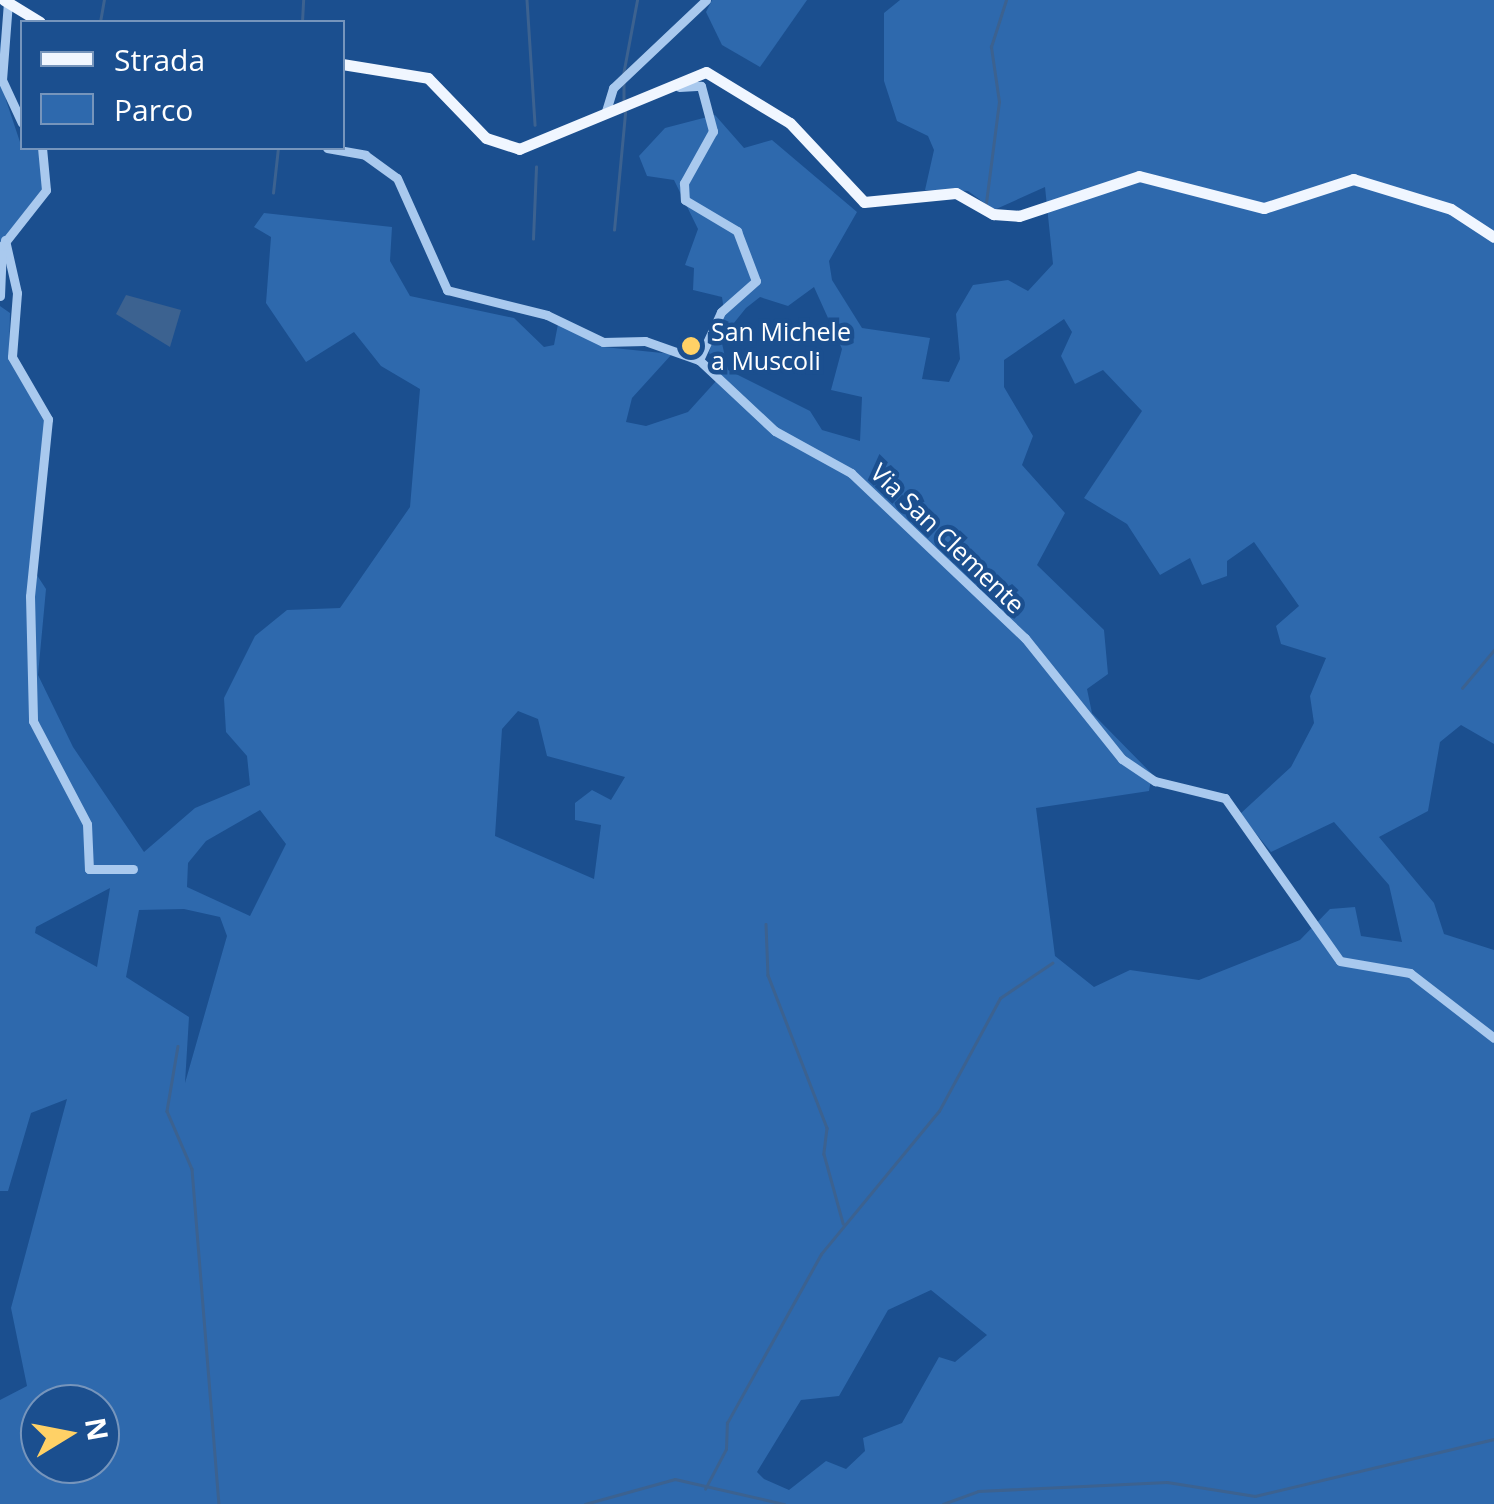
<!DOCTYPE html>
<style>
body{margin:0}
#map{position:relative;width:1494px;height:1504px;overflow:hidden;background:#1b4f8f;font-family:"Open Sans",sans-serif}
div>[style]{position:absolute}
.green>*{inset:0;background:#2e69ad}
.water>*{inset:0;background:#3c6290}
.stream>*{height:2.5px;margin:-1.25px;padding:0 1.25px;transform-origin:1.25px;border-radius:1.25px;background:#3c6290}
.minor>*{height:9px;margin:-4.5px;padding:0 4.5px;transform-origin:4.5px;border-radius:4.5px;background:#a9c9ee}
.major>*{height:11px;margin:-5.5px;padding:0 5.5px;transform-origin:5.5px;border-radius:5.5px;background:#f0f6ff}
.dots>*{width:28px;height:28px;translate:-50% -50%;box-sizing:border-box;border:5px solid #1b4f8f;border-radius:50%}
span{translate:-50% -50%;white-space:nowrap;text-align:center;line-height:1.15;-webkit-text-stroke:9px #1b4f8f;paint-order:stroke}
.poi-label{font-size:25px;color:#fff}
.left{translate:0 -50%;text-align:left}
.street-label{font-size:25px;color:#fff}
.legend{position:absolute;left:20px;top:20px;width:325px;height:130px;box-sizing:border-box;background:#1b4f8f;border:2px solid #7695bc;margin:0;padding:12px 18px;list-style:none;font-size:30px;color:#fff}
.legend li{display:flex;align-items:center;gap:20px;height:50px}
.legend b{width:50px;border:2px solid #7695bc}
.north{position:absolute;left:20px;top:1384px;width:100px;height:100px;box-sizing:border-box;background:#1b4f8f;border:2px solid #7695bc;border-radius:50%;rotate:80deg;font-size:28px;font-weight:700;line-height:40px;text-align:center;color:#fff}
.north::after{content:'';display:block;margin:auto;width:35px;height:45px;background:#ffd166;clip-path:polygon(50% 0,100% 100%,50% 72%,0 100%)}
</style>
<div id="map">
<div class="green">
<div style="clip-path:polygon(712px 0,807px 0,760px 67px,722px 45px,706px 12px)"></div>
<div style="clip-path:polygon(evenodd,900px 0,1494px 0,1494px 744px,1461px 725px,1440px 742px,1428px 811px,1379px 837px,1434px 903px,1444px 934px,1494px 950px,1494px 1504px,0 1504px,0 1400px,27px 1386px,11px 1308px,67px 1099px,31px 1113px,8px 1191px,0 1191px,0 306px,10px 313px,9px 357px,45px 423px,31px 566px,46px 589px,38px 675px,73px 747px,144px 852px,195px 808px,250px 785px,247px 756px,226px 732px,224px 698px,255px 636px,287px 610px,340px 608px,410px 507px,420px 389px,381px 366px,354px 332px,306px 362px,266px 303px,271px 237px,254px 227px,264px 213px,392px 227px,390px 261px,410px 296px,514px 318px,544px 347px,554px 345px,558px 324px,604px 347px,672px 354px,632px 398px,626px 422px,646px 426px,688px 412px,717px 380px,709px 352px,724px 311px,722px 297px,693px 290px,694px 268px,685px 265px,698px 229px,674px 180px,647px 176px,639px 156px,665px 128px,715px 115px,744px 148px,772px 140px,857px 212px,829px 261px,832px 280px,862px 328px,930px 338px,922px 379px,949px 382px,960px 359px,956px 314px,973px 285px,1008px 280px,1028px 291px,1053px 264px,1045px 187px,994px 210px,968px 191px,925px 190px,934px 150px,928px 136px,897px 121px,884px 81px,884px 13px,900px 0,814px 287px,842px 349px,831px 390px,862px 397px,860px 441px,822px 430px,810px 411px,728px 370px,721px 339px,746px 308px,760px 297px,788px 306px,814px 287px,900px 0,1064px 319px,1072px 332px,1061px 356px,1075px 384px,1103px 370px,1142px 411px,1084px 498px,1127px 524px,1160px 575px,1190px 558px,1202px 585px,1227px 576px,1227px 561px,1254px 542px,1299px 606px,1276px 626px,1281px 644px,1326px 658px,1310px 696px,1314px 723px,1291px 767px,1240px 814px,1271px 852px,1334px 822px,1389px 885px,1402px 942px,1361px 936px,1355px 907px,1330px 909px,1300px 940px,1199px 980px,1130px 970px,1094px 987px,1055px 956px,1036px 808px,1149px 791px,1152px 774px,1092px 713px,1087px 689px,1108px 674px,1104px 630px,1037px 565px,1065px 513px,1022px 465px,1033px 436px,1004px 387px,1004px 360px,1064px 319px,900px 0,518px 711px,538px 719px,547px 756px,625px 777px,611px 800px,592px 790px,575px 803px,575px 820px,601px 825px,594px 879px,495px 836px,502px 729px,518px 711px,900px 0,260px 810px,286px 844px,250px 916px,187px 887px,188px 863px,206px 841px,260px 810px,900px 0,110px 888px,97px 967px,35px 933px,36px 927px,110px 888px,900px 0,184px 909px,220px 917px,227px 936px,185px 1083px,189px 1017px,126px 977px,139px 910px,184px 909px,900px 0,931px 1290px,987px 1335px,955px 1362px,939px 1357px,902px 1423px,863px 1438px,865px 1451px,846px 1469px,826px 1461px,789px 1490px,764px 1479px,757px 1472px,801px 1400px,839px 1396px,888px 1310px,931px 1290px,900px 0,40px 1404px,100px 1404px,100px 1464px,40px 1464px,40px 1404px)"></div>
<div style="clip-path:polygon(0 39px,6px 100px,22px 148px,38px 148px,45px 185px,0 244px)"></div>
</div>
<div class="water">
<div style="clip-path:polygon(126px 295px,181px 310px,170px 347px,116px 314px)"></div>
</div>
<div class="stream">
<div style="left:527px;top:0;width:125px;rotate:86.3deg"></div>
<div style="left:100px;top:22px;width:22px;rotate:-80deg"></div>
<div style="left:302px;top:22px;width:22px;rotate:-87deg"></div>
<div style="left:623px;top:75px;width:76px;rotate:-79.4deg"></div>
<div style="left:624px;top:83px;width:17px;rotate:90deg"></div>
<div style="left:273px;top:193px;width:45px;rotate:-83.7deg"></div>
<div style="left:986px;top:203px;width:102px;rotate:-82.7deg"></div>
<div style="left:999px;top:102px;width:56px;rotate:-98.3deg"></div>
<div style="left:991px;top:47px;width:49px;rotate:-72.3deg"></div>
<div style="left:614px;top:230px;width:118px;rotate:-84.6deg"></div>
<div style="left:533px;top:239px;width:72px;rotate:-87.6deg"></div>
<div style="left:1462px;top:688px;width:50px;rotate:-49.9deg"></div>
<div style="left:766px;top:924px;width:51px;rotate:87.8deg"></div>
<div style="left:768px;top:975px;width:164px;rotate:68.9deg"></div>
<div style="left:827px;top:1128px;width:26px;rotate:97deg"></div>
<div style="left:824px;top:1154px;width:72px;rotate:74.6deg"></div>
<div style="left:178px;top:1046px;width:66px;rotate:99.6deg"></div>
<div style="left:167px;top:1111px;width:63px;rotate:66.7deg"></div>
<div style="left:192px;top:1169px;width:336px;rotate:85.4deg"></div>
<div style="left:705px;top:1489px;width:45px;rotate:-62.3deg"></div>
<div style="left:726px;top:1449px;width:26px;rotate:-88deg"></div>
<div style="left:727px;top:1423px;width:193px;rotate:-60.9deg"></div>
<div style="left:821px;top:1254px;width:185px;rotate:-50.5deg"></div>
<div style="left:939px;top:1111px;width:128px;rotate:-61.6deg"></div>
<div style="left:1000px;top:998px;width:63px;rotate:-33.9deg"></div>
<div style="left:585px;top:1504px;width:93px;rotate:-15.5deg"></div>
<div style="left:675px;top:1479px;width:112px;rotate:12.9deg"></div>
<div style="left:943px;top:1504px;width:37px;rotate:-20deg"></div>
<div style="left:978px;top:1491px;width:189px;rotate:-2.7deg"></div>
<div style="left:1167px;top:1482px;width:89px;rotate:9deg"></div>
<div style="left:1255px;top:1496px;width:246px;rotate:-13.4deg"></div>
</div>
<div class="minor">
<div style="left:8px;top:2px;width:78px;rotate:94.4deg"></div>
<div style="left:2px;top:80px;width:47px;rotate:65.1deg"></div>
<div style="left:679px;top:87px;width:22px;rotate:-3deg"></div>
<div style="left:701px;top:86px;width:47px;rotate:75.1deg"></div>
<div style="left:713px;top:131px;width:60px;rotate:119.1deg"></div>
<div style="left:684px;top:183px;width:17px;rotate:87deg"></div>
<div style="left:685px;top:200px;width:61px;rotate:30.8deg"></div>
<div style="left:737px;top:231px;width:53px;rotate:69.2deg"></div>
<div style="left:756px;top:281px;width:47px;rotate:138.5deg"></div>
<div style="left:721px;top:312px;width:53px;rotate:114.6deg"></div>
<div style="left:606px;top:111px;width:24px;rotate:-73deg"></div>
<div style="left:613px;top:88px;width:128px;rotate:-43.4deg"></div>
<div style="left:327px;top:148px;width:39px;rotate:10deg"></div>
<div style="left:365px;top:155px;width:39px;rotate:36deg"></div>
<div style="left:397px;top:178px;width:123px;rotate:65.9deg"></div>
<div style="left:447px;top:290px;width:103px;rotate:14deg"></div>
<div style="left:547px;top:315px;width:62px;rotate:25.7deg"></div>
<div style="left:603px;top:342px;width:42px;rotate:-1.4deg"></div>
<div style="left:645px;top:341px;width:57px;rotate:19.4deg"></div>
<div style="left:699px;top:360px;width:104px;rotate:43.1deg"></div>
<div style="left:775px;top:431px;width:87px;rotate:28.9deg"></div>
<div style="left:851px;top:473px;width:240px;rotate:43.5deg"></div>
<div style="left:1025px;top:638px;width:155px;rotate:51.3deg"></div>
<div style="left:1122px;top:759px;width:40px;rotate:34deg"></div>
<div style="left:1155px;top:781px;width:72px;rotate:13.7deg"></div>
<div style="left:1225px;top:798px;width:199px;rotate:54.8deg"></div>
<div style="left:1340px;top:961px;width:71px;rotate:9.7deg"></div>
<div style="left:1410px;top:973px;width:106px;rotate:37.7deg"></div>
<div style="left:5px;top:240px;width:54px;rotate:77.2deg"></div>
<div style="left:17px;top:293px;width:64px;rotate:94.5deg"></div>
<div style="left:12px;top:357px;width:72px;rotate:59.9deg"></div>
<div style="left:48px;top:419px;width:178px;rotate:95.8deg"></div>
<div style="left:30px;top:596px;width:125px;rotate:88.6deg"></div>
<div style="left:33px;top:721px;width:116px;rotate:62.3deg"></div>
<div style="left:87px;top:824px;width:45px;rotate:87.5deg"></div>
<div style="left:89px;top:869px;width:44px"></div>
<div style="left:0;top:296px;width:50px;rotate:-87.7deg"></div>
<div style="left:2px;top:246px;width:71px;rotate:-51.8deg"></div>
<div style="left:46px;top:190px;width:42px;rotate:-95.4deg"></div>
</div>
<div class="major">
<div style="left:4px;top:0;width:42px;rotate:31.4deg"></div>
<div style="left:342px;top:64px;width:87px;rotate:9.2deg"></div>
<div style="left:428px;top:78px;width:83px;rotate:46deg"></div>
<div style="left:486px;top:138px;width:35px;rotate:18deg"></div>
<div style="left:519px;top:149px;width:202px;rotate:-22.4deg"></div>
<div style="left:706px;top:72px;width:98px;rotate:31.3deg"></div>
<div style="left:790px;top:123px;width:108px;rotate:46.9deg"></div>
<div style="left:864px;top:202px;width:92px;rotate:-5.6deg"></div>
<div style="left:956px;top:193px;width:43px;rotate:29.6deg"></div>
<div style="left:993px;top:214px;width:26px;rotate:4deg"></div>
<div style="left:1019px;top:216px;width:126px;rotate:-18.4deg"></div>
<div style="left:1139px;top:176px;width:129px;rotate:14.4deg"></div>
<div style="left:1264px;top:208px;width:94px;rotate:-18deg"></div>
<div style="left:1353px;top:179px;width:102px;rotate:17deg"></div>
<div style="left:1451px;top:209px;width:51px;rotate:33.1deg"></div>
</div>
<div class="dots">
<div style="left:691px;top:346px;background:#ffd166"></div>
</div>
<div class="poi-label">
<span class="left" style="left:711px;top:346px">San Michele<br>a Muscoli</span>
</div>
<div class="street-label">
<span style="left:948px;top:538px;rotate:44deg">Via San Clemente</span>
</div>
<ul class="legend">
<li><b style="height:12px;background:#f0f6ff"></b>Strada</li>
<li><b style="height:28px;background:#2e69ad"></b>Parco</li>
</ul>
<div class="north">N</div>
</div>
